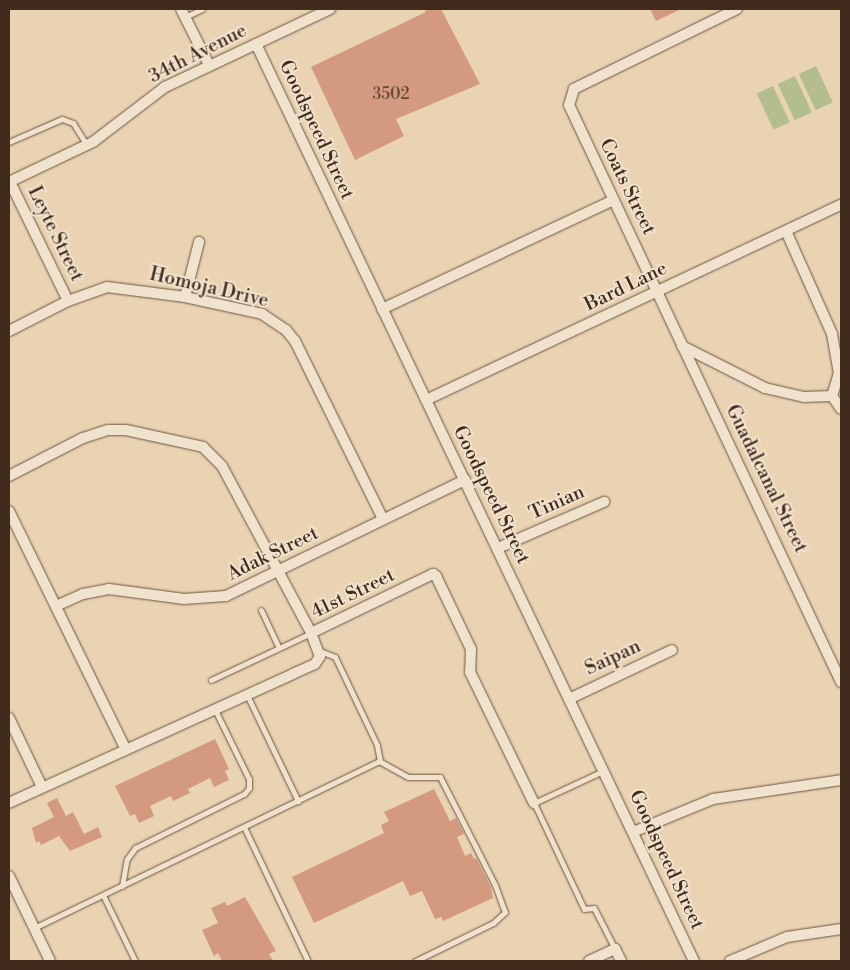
<!DOCTYPE html>
<style>
body{margin:0}
#map{position:relative;width:850px;height:970px;overflow:hidden;background:#e9d3b2;font-family:"Libre Bodoni",serif}
div>[style]{position:absolute}
.green>*{inset:0;background:#b4bd8e;transform-origin:0 0}
.building>*{inset:0;background:#d39a7f}
.roads{filter:drop-shadow(0 0 1px #6b5542) drop-shadow(0 0 1px #6b5542)}
.service>*{height:5px;margin:-2.5px;padding:0 2.5px;transform-origin:2.5px;border-radius:2.5px;background:#f1e2cd}
.minor>*{height:10px;margin:-5px;padding:0 5px;transform-origin:5px;border-radius:5px;background:#f1e2cd}
span{translate:-50% -50%;white-space:nowrap;text-align:center;line-height:1.15;-webkit-text-stroke:4px #f1e2cd;paint-order:stroke}
.number-label{font-size:16px;color:#664735}
.number-label span{-webkit-text-stroke-width:0}
.street-label{font-size:19px;color:#412b1c}
.frame{position:absolute;inset:0;border:10px solid #412b1c;pointer-events:none}
</style>
<div id="map">
<div class="green">
<div style="left:816px;top:66px;width:40px;height:19px;rotate:65deg"></div>
<div style="left:795px;top:76px;width:40px;height:19px;rotate:65deg"></div>
<div style="left:773px;top:86px;width:40px;height:18px;rotate:65deg"></div>
</div>
<div class="building">
<div style="clip-path:polygon(424px 9px,441px 9px,480px 84px,396px 119px,404px 136px,355px 160px,311px 67px,426px 12px)"></div>
<div style="clip-path:polygon(650px 9px,681px 9px,656px 21px)"></div>
<div style="clip-path:polygon(215px 739px,229px 769px,225px 771px,229px 780px,214px 787px,210px 778px,188px 789px,190px 793px,173px 801px,171px 796px,150px 806px,154px 816px,139px 823px,135px 814px,130px 816px,115px 786px)"></div>
<div style="clip-path:polygon(434px 789px,450px 821px,456px 818px,464px 834px,457px 837px,465px 856px,471px 853px,474px 859px,476px 858px,491px 887px,493px 898px,443px 921px,441px 917px,435px 919px,422px 891px,410px 896px,403px 881px,314px 923px,292px 877px,384px 833px,381px 825px,389px 821px,384px 812px)"></div>
<div style="clip-path:polygon(57px 798px,66px 816px,73px 812px,84px 834px,98px 827px,102px 837px,70px 851px,59px 836px,41px 845px,39px 841px,36px 843px,32px 828px,54px 817px,47px 803px)"></div>
<div style="clip-path:polygon(245px 897px,276px 951px,269px 954px,273px 961px,222px 961px,218px 953px,214px 956px,202px 930px,218px 923px,211px 908px,225px 902px,227px 906px)"></div>
</div>
<div class="roads">
<div class="service">
<div style="left:185px;top:17px;width:19px;rotate:-25deg"></div>
<div style="left:9px;top:142px;width:58px;rotate:-23.5deg"></div>
<div style="left:62px;top:119px;width:12px;rotate:20deg"></div>
<div style="left:73px;top:123px;width:26px;rotate:58deg"></div>
<div style="left:261px;top:610px;width:42px;rotate:64.7deg"></div>
<div style="left:211px;top:680px;width:110px;rotate:-25.2deg"></div>
<div style="left:247px;top:695px;width:118px;rotate:64.3deg"></div>
<div style="left:379px;top:761px;width:33px;rotate:29deg"></div>
<div style="left:408px;top:777px;width:32px"></div>
<div style="left:440px;top:777px;width:121px;rotate:63deg"></div>
<div style="left:495px;top:885px;width:29px;rotate:70deg"></div>
<div style="left:505px;top:912px;width:16px;rotate:137deg"></div>
<div style="left:493px;top:923px;width:87px;rotate:154deg"></div>
<div style="left:603px;top:771px;width:76px;rotate:155.1deg"></div>
<div style="left:534px;top:803px;width:117px;rotate:64.7deg"></div>
<div style="left:584px;top:909px;width:10px;rotate:-6deg"></div>
<div style="left:594px;top:908px;width:46px;rotate:62.9deg"></div>
<div style="left:244px;top:827px;width:148px;rotate:64.5deg"></div>
<div style="left:122px;top:886px;width:27px;rotate:-80deg"></div>
<div style="left:127px;top:859px;width:14px;rotate:-54deg"></div>
<div style="left:135px;top:848px;width:122px;rotate:-26.4deg"></div>
<div style="left:244px;top:794px;width:8px;rotate:-50deg"></div>
<div style="left:249px;top:788px;width:9px;rotate:-90deg"></div>
<div style="left:249px;top:779px;width:77px;rotate:-116.2deg"></div>
<div style="left:103px;top:895px;width:73px;rotate:64.1deg"></div>
<div style="left:34px;top:928px;width:384px;rotate:-25.8deg"></div>
<div style="left:380px;top:761px;width:16px;rotate:-101deg"></div>
<div style="left:377px;top:745px;width:98px;rotate:-115.5deg"></div>
<div style="left:335px;top:657px;width:16px;rotate:-158deg"></div>
</div>
<div class="minor">
<div style="left:181px;top:9px;width:63px;rotate:63.4deg"></div>
<div style="left:737px;top:9px;width:182px;rotate:153.9deg"></div>
<div style="left:574px;top:89px;width:17px;rotate:107deg"></div>
<div style="left:569px;top:105px;width:638px;rotate:64.76deg"></div>
<div style="left:256px;top:44px;width:1016px;rotate:64.47deg"></div>
<div style="left:9px;top:182px;width:93px;rotate:-25.5deg"></div>
<div style="left:93px;top:142px;width:91px;rotate:-37.4deg"></div>
<div style="left:165px;top:87px;width:183px;rotate:-25.3deg"></div>
<div style="left:10px;top:182px;width:132px;rotate:64deg"></div>
<div style="left:786px;top:231px;width:113px;rotate:65.9deg"></div>
<div style="left:832px;top:334px;width:40px;rotate:80deg"></div>
<div style="left:839px;top:373px;width:24px;rotate:107deg"></div>
<div style="left:185px;top:297px;width:57px;rotate:-75.7deg"></div>
<div style="left:382px;top:309px;width:256px;rotate:-25.2deg"></div>
<div style="left:9px;top:331px;width:66px;rotate:-27deg"></div>
<div style="left:68px;top:301px;width:41px;rotate:-19.7deg"></div>
<div style="left:107px;top:287px;width:79px;rotate:7.3deg"></div>
<div style="left:185px;top:297px;width:79px;rotate:12.4deg"></div>
<div style="left:262px;top:314px;width:29px;rotate:34deg"></div>
<div style="left:286px;top:330px;width:14px;rotate:51deg"></div>
<div style="left:295px;top:341px;width:199px;rotate:63.7deg"></div>
<div style="left:682px;top:346px;width:93px;rotate:26.8deg"></div>
<div style="left:765px;top:388px;width:40px;rotate:13deg"></div>
<div style="left:804px;top:397px;width:28px;rotate:-2deg"></div>
<div style="left:832px;top:396px;width:16px;rotate:55deg"></div>
<div style="left:426px;top:400px;width:459px;rotate:-25.2deg"></div>
<div style="left:9px;top:476px;width:83px;rotate:-27.2deg"></div>
<div style="left:83px;top:438px;width:26px;rotate:-18deg"></div>
<div style="left:108px;top:430px;width:18px"></div>
<div style="left:126px;top:430px;width:79px;rotate:12.4deg"></div>
<div style="left:203px;top:447px;width:27px;rotate:45deg"></div>
<div style="left:222px;top:466px;width:189px;rotate:61.9deg"></div>
<div style="left:311px;top:633px;width:25px;rotate:69deg"></div>
<div style="left:320px;top:656px;width:9px;rotate:122deg"></div>
<div style="left:315px;top:664px;width:24px;rotate:156deg"></div>
<div style="left:293px;top:674px;width:312px;rotate:155.6deg"></div>
<div style="left:9px;top:511px;width:264px;rotate:63.9deg"></div>
<div style="left:498px;top:548px;width:116px;rotate:-23.5deg"></div>
<div style="left:56px;top:606px;width:30px;rotate:-24deg"></div>
<div style="left:83px;top:594px;width:26px;rotate:-11deg"></div>
<div style="left:109px;top:589px;width:76px;rotate:7.6deg"></div>
<div style="left:184px;top:599px;width:42px;rotate:-4.1deg"></div>
<div style="left:226px;top:596px;width:266px;rotate:-25.9deg"></div>
<div style="left:311px;top:633px;width:136px;rotate:-25.8deg"></div>
<div style="left:433px;top:574px;width:4px;rotate:34deg"></div>
<div style="left:436px;top:576px;width:81px;rotate:64.4deg"></div>
<div style="left:471px;top:649px;width:23px;rotate:92deg"></div>
<div style="left:470px;top:672px;width:146px;rotate:64deg"></div>
<div style="left:569px;top:699px;width:114px;rotate:-25.4deg"></div>
<div style="left:9px;top:718px;width:76px;rotate:64.4deg"></div>
<div style="left:633px;top:832px;width:87px;rotate:-22.4deg"></div>
<div style="left:713px;top:799px;width:129px;rotate:-8.4deg"></div>
<div style="left:9px;top:876px;width:94px;rotate:64.2deg"></div>
<div style="left:589px;top:961px;width:29px;rotate:-25deg"></div>
<div style="left:615px;top:949px;width:13px;rotate:63deg"></div>
<div style="left:730px;top:961px;width:62px;rotate:-22.8deg"></div>
<div style="left:787px;top:937px;width:55px;rotate:-8.4deg"></div>
</div>
</div>
<div class="number-label">
<span style="left:391px;top:94px">3502</span>
</div>
<div class="street-label">
<span style="left:198px;top:54px;rotate:-27deg">34th Avenue</span>
<span style="left:316px;top:130px;rotate:65deg">Goodspeed Street</span>
<span style="left:627px;top:187px;rotate:64deg">Coats Street</span>
<span style="left:55px;top:234px;rotate:64deg">Leyte Street</span>
<span style="left:626px;top:287px;rotate:-26deg">Bard Lane</span>
<span style="left:209px;top:288px;rotate:13deg">Homoja Drive</span>
<span style="left:766px;top:479px;rotate:64deg">Guadalcanal Street</span>
<span style="left:491px;top:495px;rotate:64deg">Goodspeed Street</span>
<span style="left:557px;top:503px;rotate:-24deg">Tinian</span>
<span style="left:273px;top:554px;rotate:-26deg">Adak Street</span>
<span style="left:353px;top:594px;rotate:-26deg">41st Street</span>
<span style="left:613px;top:658px;rotate:-25deg">Saipan</span>
<span style="left:666px;top:860px;rotate:65deg">Goodspeed Street</span>
</div>
<div class="frame"></div>
</div>
